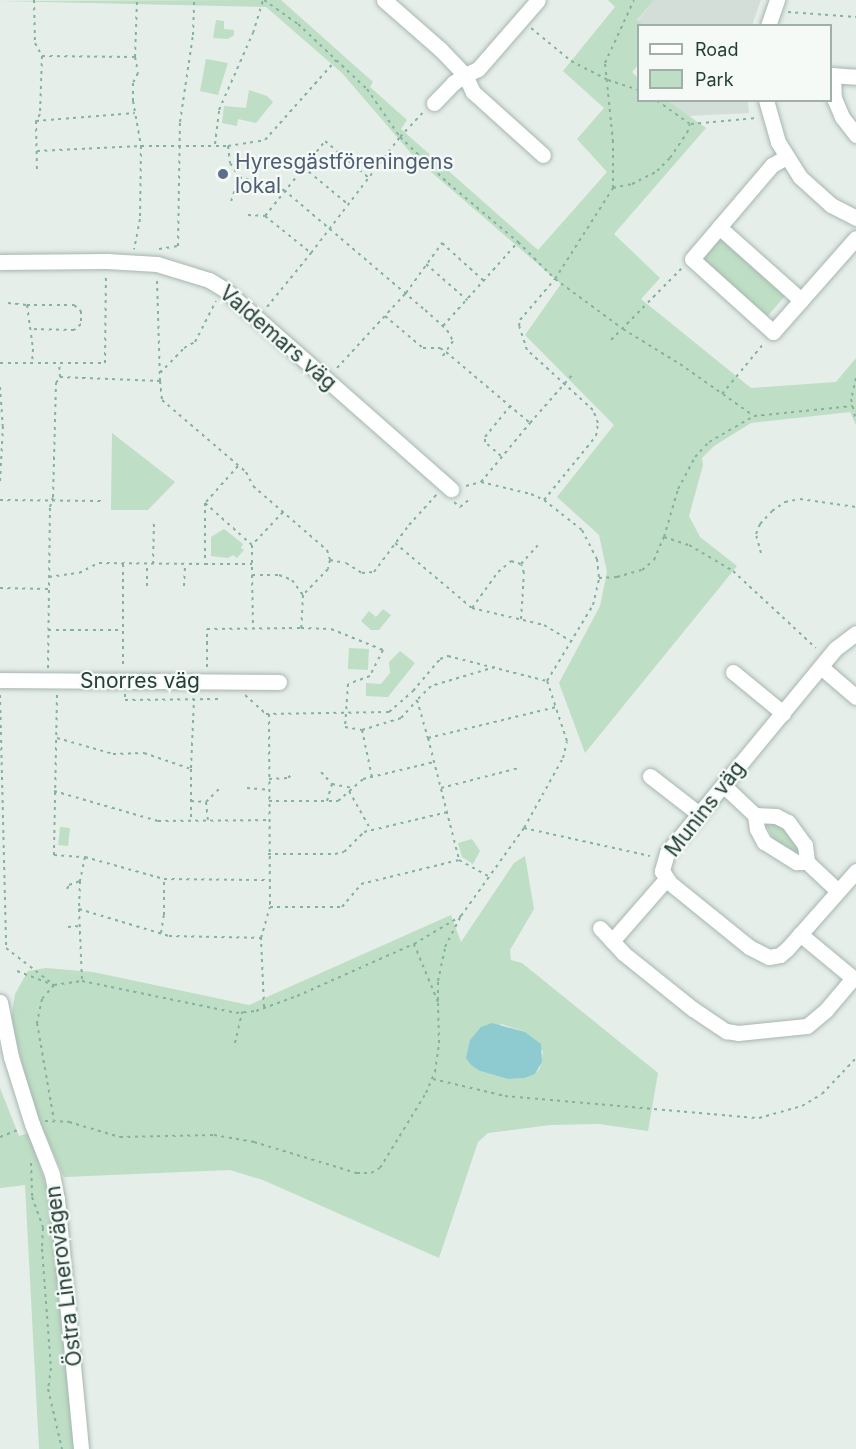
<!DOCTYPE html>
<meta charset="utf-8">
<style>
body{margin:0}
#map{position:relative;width:856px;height:1449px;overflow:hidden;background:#e5eee9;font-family:Inter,sans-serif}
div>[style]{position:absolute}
.built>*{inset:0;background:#d3ded8}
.green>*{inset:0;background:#bedec5;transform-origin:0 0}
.water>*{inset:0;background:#8ecbd1}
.path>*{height:2px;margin-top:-1px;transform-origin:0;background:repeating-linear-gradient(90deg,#85b1a1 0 3px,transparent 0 7.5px)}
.roads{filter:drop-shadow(0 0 2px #a7b6b0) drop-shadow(0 0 2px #a7b6b0)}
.street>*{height:15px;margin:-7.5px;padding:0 7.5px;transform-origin:7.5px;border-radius:7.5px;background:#fff}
.dots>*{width:16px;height:16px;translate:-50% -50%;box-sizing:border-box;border:3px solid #f5faf7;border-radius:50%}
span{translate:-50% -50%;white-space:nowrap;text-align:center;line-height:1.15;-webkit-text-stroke:4.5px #f5faf7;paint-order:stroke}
.service-label{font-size:21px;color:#4e5e75}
.left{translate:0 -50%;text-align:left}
.street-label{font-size:21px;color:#243f37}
.legend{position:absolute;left:637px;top:24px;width:195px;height:78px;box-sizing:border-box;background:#f5faf7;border:2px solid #a1afaa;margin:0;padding:8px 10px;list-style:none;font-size:18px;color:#243f37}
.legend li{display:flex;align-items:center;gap:12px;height:30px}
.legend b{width:30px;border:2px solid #a1afaa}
</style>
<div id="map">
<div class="built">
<div style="clip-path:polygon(654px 0,761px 0,752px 25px,642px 26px,637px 21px)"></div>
<div style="clip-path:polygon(668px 101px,748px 101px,749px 113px,688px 116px)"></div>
</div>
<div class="green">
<div style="clip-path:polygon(281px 0,373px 82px,370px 87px,407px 120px,401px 129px,538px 250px,607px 172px,577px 139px,604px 108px,563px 71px,615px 7px,608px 0,654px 0,637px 20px,642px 25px,638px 26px,638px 65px,632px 72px,638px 78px,638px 100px,668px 101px,706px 128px,614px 234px,660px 278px,641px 299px,751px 388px,836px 382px,856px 358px,856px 425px,850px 412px,751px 423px,714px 446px,702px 458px,703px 465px,689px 516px,700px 537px,737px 566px,585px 753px,559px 683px,600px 606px,607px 572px,599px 535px,557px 497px,614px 425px,525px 335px,561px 284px,415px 158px,342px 73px,266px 7px,0 1px)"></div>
<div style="clip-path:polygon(216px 20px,224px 21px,224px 29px,234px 30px,234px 35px,228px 39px,213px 38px)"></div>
<div style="clip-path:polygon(206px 59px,228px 63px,218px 95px,200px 91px)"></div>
<div style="clip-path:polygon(249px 90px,267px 96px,273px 102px,256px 123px,238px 119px,237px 126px,222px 123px,224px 106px,246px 108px)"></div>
<div style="left:720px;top:235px;width:89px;height:30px;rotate:41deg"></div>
<div style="clip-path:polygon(112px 433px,175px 482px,148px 510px,111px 510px)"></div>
<div style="clip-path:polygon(224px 529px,243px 544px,241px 548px,244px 550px,237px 558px,233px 555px,228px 558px,211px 556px,211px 537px)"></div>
<div style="clip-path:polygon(383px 609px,391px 615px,379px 630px,371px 630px,361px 621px,369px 611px,376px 617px)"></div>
<div style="left:349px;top:648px;width:20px;height:21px;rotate:3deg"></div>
<div style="clip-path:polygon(400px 651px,415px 663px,388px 697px,366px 696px,366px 683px,381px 684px,390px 673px,389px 662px)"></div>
<div style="clip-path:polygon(771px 821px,786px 829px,796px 840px,799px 851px,795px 853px,775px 841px,766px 825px)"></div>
<div style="left:60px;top:827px;width:10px;height:18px;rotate:6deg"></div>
<div style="clip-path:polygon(472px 839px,480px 851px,473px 864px,462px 857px,458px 843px)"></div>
<div style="clip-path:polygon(evenodd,525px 856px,534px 909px,510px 950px,511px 960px,522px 963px,658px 1073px,648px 1131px,599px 1124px,550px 1125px,488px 1133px,478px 1142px,439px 1258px,263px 1180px,230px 1170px,64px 1177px,32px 1104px,11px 1019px,15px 994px,28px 971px,46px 968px,93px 972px,249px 1005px,451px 915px,461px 942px,514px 863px,525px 856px,501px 1024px,525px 1032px,543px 1052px,540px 1068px,535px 1074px,525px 1078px,508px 1079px,480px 1071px,501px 1024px)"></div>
<div style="clip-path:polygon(0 1088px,19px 1136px,29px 1133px,47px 1188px,59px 1269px,74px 1449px,39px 1449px,25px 1185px,0 1188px)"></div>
</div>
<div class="water">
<div style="clip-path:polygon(492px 1023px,525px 1032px,541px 1044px,542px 1062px,535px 1074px,525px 1078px,508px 1079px,480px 1071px,471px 1065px,466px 1058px,470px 1040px,481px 1027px)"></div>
</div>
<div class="path">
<div style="left:34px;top:0;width:43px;rotate:88.7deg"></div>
<div style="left:35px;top:43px;width:15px;rotate:62deg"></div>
<div style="left:42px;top:56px;width:58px;rotate:92deg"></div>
<div style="left:40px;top:114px;width:8px;rotate:120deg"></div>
<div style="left:36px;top:121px;width:51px;rotate:88.9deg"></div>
<div style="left:264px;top:0;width:42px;rotate:35.2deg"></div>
<div style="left:298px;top:24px;width:95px;rotate:43.3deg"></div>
<div style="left:367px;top:89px;width:58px;rotate:55.5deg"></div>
<div style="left:400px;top:137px;width:66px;rotate:43.8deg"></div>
<div style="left:448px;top:183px;width:92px;rotate:40.1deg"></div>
<div style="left:518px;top:242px;width:52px;rotate:45deg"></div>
<div style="left:555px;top:279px;width:84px;rotate:36.3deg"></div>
<div style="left:623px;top:329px;width:67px;rotate:31.6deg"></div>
<div style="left:680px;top:364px;width:90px;rotate:35.1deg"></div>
<div style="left:754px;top:416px;width:99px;rotate:-5.8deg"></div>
<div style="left:788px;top:12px;width:68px;rotate:4.2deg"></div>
<div style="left:531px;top:28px;width:52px;rotate:39.5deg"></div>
<div style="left:571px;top:61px;width:42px;rotate:27.2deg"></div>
<div style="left:608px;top:80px;width:32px;rotate:18deg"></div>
<div style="left:42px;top:56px;width:93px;rotate:0.6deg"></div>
<div style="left:135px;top:57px;width:57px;rotate:-88deg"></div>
<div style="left:135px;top:57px;width:16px;rotate:79deg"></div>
<div style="left:138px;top:73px;width:11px;rotate:117deg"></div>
<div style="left:133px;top:83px;width:18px;rotate:90deg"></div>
<div style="left:133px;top:101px;width:46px;rotate:79.9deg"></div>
<div style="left:141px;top:146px;width:87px"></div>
<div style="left:228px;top:146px;width:37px;rotate:-9deg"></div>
<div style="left:265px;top:140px;width:107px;rotate:-48.4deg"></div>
<div style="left:36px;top:121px;width:99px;rotate:-4.6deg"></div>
<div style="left:691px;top:124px;width:66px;rotate:-5.2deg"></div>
<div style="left:215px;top:144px;width:34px;rotate:-83deg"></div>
<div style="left:219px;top:110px;width:84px;rotate:-66.2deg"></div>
<div style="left:253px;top:33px;width:34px;rotate:-73deg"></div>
<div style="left:228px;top:146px;width:17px;rotate:83deg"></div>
<div style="left:230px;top:163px;width:17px;rotate:57deg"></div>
<div style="left:239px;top:177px;width:26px;rotate:108deg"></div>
<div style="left:37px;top:151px;width:104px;rotate:-2.8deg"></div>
<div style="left:141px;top:146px;width:73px;rotate:90.8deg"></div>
<div style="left:140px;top:219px;width:31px;rotate:101deg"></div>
<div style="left:303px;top:167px;width:60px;rotate:39.6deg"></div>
<div style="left:239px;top:177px;width:47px;rotate:16.1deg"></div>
<div style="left:284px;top:190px;width:185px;rotate:40.4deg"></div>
<div style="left:425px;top:310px;width:30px;rotate:42deg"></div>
<div style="left:447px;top:330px;width:13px;rotate:61deg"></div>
<div style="left:453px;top:341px;width:22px;rotate:124deg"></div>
<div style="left:613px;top:188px;width:19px;rotate:-12deg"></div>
<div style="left:632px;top:184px;width:28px;rotate:-27deg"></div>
<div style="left:657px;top:171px;width:18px;rotate:-45deg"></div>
<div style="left:670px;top:158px;width:30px;rotate:-56deg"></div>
<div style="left:687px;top:133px;width:9px;rotate:-72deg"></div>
<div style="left:690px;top:124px;width:42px;rotate:-144.8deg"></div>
<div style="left:248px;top:215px;width:17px;rotate:3deg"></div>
<div style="left:265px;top:216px;width:96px;rotate:-51.3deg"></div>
<div style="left:325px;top:141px;width:57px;rotate:40.1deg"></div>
<div style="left:265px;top:216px;width:59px;rotate:38.8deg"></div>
<div style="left:311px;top:253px;width:146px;rotate:-52.5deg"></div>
<div style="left:400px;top:137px;width:34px;rotate:-47deg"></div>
<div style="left:159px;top:249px;width:19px;rotate:-9deg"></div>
<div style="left:178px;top:246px;width:124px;rotate:-89.1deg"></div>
<div style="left:180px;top:122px;width:88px;rotate:-81.5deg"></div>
<div style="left:193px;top:35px;width:35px;rotate:-88deg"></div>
<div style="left:426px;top:264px;width:55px;rotate:41.3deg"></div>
<div style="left:8px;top:303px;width:19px;rotate:6deg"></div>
<div style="left:27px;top:305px;width:44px;rotate:82.2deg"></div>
<div style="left:33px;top:349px;width:14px;rotate:94deg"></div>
<div style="left:27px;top:305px;width:47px"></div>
<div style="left:74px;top:305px;width:9px;rotate:41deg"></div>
<div style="left:81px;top:311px;width:13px;rotate:90deg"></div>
<div style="left:81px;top:324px;width:9px;rotate:139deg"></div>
<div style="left:74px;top:330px;width:44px;rotate:-178.7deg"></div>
<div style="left:267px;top:307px;width:70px;rotate:-50.8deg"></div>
<div style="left:385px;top:316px;width:50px;rotate:40.1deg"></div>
<div style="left:423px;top:348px;width:17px"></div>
<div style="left:440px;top:348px;width:7px;rotate:34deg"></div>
<div style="left:446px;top:352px;width:110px;rotate:40.2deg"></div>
<div style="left:530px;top:423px;width:65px;rotate:-48.7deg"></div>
<div style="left:443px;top:326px;width:113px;rotate:-48.2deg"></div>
<div style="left:611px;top:340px;width:100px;rotate:-45.4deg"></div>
<div style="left:0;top:363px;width:105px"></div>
<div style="left:105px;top:363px;width:89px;rotate:-89.4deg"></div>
<div style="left:337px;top:368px;width:102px;rotate:-47.4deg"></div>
<div style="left:406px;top:293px;width:62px;rotate:-54.2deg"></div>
<div style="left:442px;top:243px;width:57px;rotate:42.1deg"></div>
<div style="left:160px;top:373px;width:35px;rotate:-46deg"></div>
<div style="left:184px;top:348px;width:13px;rotate:-29deg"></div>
<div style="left:195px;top:342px;width:46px;rotate:-62.9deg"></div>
<div style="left:60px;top:377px;width:100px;rotate:2.3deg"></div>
<div style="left:160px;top:381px;width:101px;rotate:-91.7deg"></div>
<div style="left:856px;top:378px;width:22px;rotate:103deg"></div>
<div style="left:851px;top:399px;width:22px;rotate:77deg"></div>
<div style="left:160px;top:381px;width:19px;rotate:84deg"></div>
<div style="left:162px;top:400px;width:111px;rotate:40.6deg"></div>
<div style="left:246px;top:472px;width:16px;rotate:63deg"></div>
<div style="left:253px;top:486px;width:98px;rotate:40.9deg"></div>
<div style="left:327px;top:550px;width:10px;rotate:73deg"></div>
<div style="left:330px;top:560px;width:9px;rotate:103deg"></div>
<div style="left:328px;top:569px;width:36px;rotate:134deg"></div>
<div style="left:303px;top:595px;width:33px;rotate:93deg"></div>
<div style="left:301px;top:628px;width:30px;rotate:2deg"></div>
<div style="left:331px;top:629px;width:56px;rotate:22deg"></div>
<div style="left:383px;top:650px;width:29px;rotate:117deg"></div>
<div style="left:370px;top:676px;width:23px;rotate:160deg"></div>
<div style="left:348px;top:684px;width:43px;rotate:94deg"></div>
<div style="left:345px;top:727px;width:17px;rotate:10deg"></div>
<div style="left:362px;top:730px;width:41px;rotate:-17.1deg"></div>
<div style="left:401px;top:718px;width:24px;rotate:-48deg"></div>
<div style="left:0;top:387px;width:39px;rotate:86deg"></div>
<div style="left:3px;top:426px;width:55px;rotate:93.1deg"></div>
<div style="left:722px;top:394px;width:66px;rotate:-50.5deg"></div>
<div style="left:501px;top:456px;width:21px;rotate:-139deg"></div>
<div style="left:485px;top:442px;width:5px;rotate:-90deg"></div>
<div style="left:485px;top:437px;width:40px;rotate:-51deg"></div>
<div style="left:238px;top:466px;width:50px;rotate:131.7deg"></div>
<div style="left:205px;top:503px;width:63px;rotate:41.8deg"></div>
<div style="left:481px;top:482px;width:77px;rotate:-50.3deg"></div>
<div style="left:466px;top:486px;width:16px;rotate:-15deg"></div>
<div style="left:481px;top:482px;width:51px;rotate:13.5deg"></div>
<div style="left:531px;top:494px;width:14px;rotate:25deg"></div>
<div style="left:544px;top:500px;width:48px;rotate:38.3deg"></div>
<div style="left:582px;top:530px;width:33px;rotate:63deg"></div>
<div style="left:597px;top:559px;width:19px;rotate:84deg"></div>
<div style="left:599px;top:578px;width:18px;rotate:-3deg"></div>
<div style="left:617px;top:577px;width:26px;rotate:-16deg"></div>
<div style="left:642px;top:570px;width:16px;rotate:-40deg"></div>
<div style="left:654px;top:560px;width:25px;rotate:-67deg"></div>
<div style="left:664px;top:537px;width:26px;rotate:18deg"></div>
<div style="left:689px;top:545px;width:51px;rotate:30.6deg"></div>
<div style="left:733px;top:571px;width:113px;rotate:42.9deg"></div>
<div style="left:0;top:500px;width:102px;rotate:0.6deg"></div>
<div style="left:544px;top:500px;width:82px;rotate:-50.9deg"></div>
<div style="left:596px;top:436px;width:13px;rotate:-81deg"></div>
<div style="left:598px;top:423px;width:14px;rotate:-111deg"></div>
<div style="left:593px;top:410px;width:89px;rotate:-137.7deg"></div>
<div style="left:527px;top:350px;width:25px;rotate:-108deg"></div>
<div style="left:519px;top:326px;width:6px;rotate:-81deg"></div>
<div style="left:520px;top:320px;width:54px;rotate:-49.5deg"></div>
<div style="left:555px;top:279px;width:108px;rotate:-57.5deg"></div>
<div style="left:613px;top:188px;width:46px;rotate:-90deg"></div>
<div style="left:613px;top:142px;width:79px;rotate:-95.8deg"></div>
<div style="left:605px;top:63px;width:69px;rotate:-65.3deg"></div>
<div style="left:454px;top:502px;width:8px;rotate:40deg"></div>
<div style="left:460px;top:507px;width:13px;rotate:-39deg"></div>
<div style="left:205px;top:503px;width:61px;rotate:90deg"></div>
<div style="left:205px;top:564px;width:47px"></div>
<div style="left:283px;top:512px;width:45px;rotate:133.2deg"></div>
<div style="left:252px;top:545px;width:30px;rotate:90deg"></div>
<div style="left:252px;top:575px;width:27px"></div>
<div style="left:279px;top:575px;width:14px;rotate:21deg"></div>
<div style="left:292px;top:580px;width:19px;rotate:54deg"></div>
<div style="left:664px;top:537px;width:50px;rotate:-73.7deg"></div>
<div style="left:678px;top:489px;width:36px;rotate:-62deg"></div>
<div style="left:695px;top:457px;width:21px;rotate:-47deg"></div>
<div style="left:709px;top:442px;width:52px;rotate:-30deg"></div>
<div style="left:395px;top:543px;width:101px;rotate:40.2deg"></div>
<div style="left:472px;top:608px;width:74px;rotate:13.3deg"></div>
<div style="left:544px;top:625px;width:31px;rotate:31deg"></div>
<div style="left:761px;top:553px;width:20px;rotate:-105deg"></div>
<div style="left:756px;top:534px;width:11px;rotate:-68deg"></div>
<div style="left:760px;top:524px;width:18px;rotate:-47deg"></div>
<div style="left:772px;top:511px;width:16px;rotate:-35deg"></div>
<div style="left:785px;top:502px;width:15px;rotate:-11deg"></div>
<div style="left:800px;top:499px;width:57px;rotate:8.1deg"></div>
<div style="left:330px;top:560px;width:16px;rotate:11deg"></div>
<div style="left:346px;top:563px;width:19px;rotate:32deg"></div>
<div style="left:362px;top:573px;width:12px;rotate:-5deg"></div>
<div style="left:374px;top:572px;width:59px;rotate:-53.3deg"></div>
<div style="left:409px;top:525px;width:42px;rotate:-47.9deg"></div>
<div style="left:123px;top:564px;width:104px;rotate:90deg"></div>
<div style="left:153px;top:564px;width:45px;rotate:-88.7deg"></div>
<div style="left:252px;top:575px;width:54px;rotate:88.9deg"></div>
<div style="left:49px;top:577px;width:30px;rotate:-8deg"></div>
<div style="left:79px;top:573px;width:22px;rotate:-27deg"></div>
<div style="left:99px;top:563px;width:106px;rotate:0.5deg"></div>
<div style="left:147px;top:586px;width:21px;rotate:-90deg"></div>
<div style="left:184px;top:586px;width:21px;rotate:-87deg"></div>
<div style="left:0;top:588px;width:49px;rotate:1.2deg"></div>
<div style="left:472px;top:608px;width:44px;rotate:-54.2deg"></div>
<div style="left:498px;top:572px;width:17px;rotate:-40deg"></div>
<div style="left:511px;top:561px;width:10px;rotate:17deg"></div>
<div style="left:521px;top:619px;width:46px;rotate:-86.3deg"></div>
<div style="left:524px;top:573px;width:9px;rotate:-108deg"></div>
<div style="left:521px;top:564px;width:25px;rotate:-48deg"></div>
<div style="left:48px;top:630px;width:75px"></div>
<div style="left:207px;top:667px;width:38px;rotate:-90deg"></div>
<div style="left:207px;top:629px;width:94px;rotate:-0.6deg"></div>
<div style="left:495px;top:667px;width:67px;rotate:163.5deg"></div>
<div style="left:431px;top:686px;width:20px;rotate:135deg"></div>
<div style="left:417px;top:700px;width:40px;rotate:74deg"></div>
<div style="left:428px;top:738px;width:132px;rotate:-13.6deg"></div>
<div style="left:48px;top:668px;width:161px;rotate:-89.3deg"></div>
<div style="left:50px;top:507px;width:10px;rotate:-73deg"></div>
<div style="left:53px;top:497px;width:114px;rotate:-88.5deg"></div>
<div style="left:56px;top:383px;width:7px;rotate:-56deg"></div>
<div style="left:60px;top:377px;width:14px;rotate:-94deg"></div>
<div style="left:125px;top:694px;width:6px;rotate:90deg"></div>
<div style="left:125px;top:700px;width:94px;rotate:-0.6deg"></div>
<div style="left:0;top:695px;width:253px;rotate:88.6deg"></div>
<div style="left:6px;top:948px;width:61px;rotate:37.6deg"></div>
<div style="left:54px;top:985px;width:18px;rotate:131deg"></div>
<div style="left:42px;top:999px;width:25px;rotate:102deg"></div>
<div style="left:37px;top:1023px;width:98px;rotate:80.1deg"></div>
<div style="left:57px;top:695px;width:160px;rotate:91.1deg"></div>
<div style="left:54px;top:855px;width:31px;rotate:4deg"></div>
<div style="left:85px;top:857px;width:82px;rotate:15.6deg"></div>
<div style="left:164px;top:879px;width:104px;rotate:0.6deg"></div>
<div style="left:245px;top:695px;width:28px;rotate:42deg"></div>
<div style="left:266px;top:714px;width:123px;rotate:-0.9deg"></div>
<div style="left:389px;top:712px;width:32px;rotate:-41deg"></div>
<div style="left:413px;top:691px;width:42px;rotate:-49.8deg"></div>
<div style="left:440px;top:659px;width:9px;rotate:-21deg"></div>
<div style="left:448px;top:656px;width:102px;rotate:14.2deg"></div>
<div style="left:269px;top:714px;width:193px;rotate:89.7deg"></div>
<div style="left:270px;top:907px;width:72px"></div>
<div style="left:342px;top:907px;width:30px;rotate:-50deg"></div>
<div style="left:361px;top:884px;width:101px;rotate:-13.8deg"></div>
<div style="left:362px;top:730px;width:48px;rotate:78deg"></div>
<div style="left:57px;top:738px;width:58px;rotate:15.9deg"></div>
<div style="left:113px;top:754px;width:31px;rotate:-2deg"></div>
<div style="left:144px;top:753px;width:50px;rotate:18.8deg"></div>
<div style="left:191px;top:769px;width:50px;rotate:90deg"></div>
<div style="left:428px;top:738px;width:126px;rotate:75.7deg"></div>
<div style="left:459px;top:860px;width:33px;rotate:29deg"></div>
<div style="left:191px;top:768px;width:69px;rotate:-87.5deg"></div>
<div style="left:321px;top:772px;width:16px;rotate:47deg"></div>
<div style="left:332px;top:784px;width:21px;rotate:11deg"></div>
<div style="left:269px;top:779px;width:19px;rotate:-3deg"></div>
<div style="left:288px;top:778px;width:7px;rotate:-45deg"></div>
<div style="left:247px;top:788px;width:21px;rotate:5deg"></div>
<div style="left:441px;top:788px;width:81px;rotate:-14.4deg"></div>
<div style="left:54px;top:791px;width:108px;rotate:16.1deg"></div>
<div style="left:158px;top:821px;width:111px;rotate:-0.5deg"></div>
<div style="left:349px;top:791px;width:45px;rotate:60.6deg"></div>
<div style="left:191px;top:801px;width:15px;rotate:4deg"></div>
<div style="left:206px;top:802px;width:18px;rotate:-45deg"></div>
<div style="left:269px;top:801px;width:69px"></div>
<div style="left:338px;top:801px;width:33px;rotate:-41deg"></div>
<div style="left:363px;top:779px;width:73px;rotate:-13.5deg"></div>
<div style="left:327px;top:801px;width:18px;rotate:-74deg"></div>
<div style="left:206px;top:802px;width:18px;rotate:84deg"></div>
<div style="left:524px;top:828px;width:129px;rotate:12.5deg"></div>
<div style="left:268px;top:854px;width:67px"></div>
<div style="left:335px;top:854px;width:9px;rotate:-13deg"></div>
<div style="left:344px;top:852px;width:28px;rotate:-45deg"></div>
<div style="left:364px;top:832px;width:85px;rotate:-13.5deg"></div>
<div style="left:85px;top:857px;width:25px;rotate:102deg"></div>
<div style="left:80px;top:881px;width:28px;rotate:92deg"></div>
<div style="left:79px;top:909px;width:94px;rotate:16.7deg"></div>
<div style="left:169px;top:936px;width:92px;rotate:1.2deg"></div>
<div style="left:67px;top:889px;width:4px;rotate:-63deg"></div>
<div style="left:69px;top:885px;width:12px;rotate:-20deg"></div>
<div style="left:79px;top:909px;width:72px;rotate:87.6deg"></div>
<div style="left:68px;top:927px;width:12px;rotate:-5deg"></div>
<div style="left:161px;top:933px;width:18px;rotate:-81deg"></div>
<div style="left:164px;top:915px;width:36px;rotate:-90deg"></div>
<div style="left:17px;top:971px;width:40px;rotate:21deg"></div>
<div style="left:54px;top:985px;width:28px;rotate:-8deg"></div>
<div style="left:82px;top:981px;width:157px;rotate:11.7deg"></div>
<div style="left:236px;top:1013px;width:20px;rotate:-6deg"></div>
<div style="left:256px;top:1011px;width:44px;rotate:-20.1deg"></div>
<div style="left:297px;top:996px;width:128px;rotate:-24deg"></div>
<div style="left:438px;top:1000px;width:19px;rotate:-90deg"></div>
<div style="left:438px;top:981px;width:35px;rotate:-78deg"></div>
<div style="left:445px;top:947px;width:34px;rotate:-63deg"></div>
<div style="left:264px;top:1007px;width:69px;rotate:-92.5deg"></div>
<div style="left:261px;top:938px;width:32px;rotate:-74deg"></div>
<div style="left:235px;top:1043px;width:32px;rotate:-77deg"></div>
<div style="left:433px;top:1079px;width:74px;rotate:13.3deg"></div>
<div style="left:505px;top:1096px;width:255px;rotate:5deg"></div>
<div style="left:759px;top:1118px;width:45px;rotate:-15.6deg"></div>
<div style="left:802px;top:1106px;width:23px;rotate:-31deg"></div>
<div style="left:822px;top:1094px;width:50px;rotate:-46.6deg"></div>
<div style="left:45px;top:1121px;width:24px;rotate:2deg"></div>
<div style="left:69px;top:1122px;width:53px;rotate:16.4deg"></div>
<div style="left:120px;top:1137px;width:94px;rotate:-1.2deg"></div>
<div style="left:214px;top:1135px;width:41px;rotate:9.9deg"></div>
<div style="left:254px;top:1142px;width:108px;rotate:16.8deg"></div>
<div style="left:357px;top:1173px;width:14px"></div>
<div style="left:371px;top:1173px;width:10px;rotate:-29deg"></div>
<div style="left:380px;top:1168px;width:88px;rotate:-58.5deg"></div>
<div style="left:426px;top:1093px;width:23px;rotate:-67deg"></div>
<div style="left:435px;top:1072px;width:29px;rotate:-82deg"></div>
<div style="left:439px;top:1043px;width:41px;rotate:-91.4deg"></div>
<div style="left:438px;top:1002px;width:63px;rotate:-112.5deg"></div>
<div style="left:414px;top:944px;width:55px;rotate:-30.8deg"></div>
<div style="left:461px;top:916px;width:108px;rotate:-54.4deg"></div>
<div style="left:524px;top:828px;width:80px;rotate:-60.9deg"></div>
<div style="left:563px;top:758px;width:17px;rotate:-77deg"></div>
<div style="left:567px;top:741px;width:63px;rotate:-108.4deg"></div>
<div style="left:547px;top:681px;width:89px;rotate:-58.8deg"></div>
<div style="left:593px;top:605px;width:28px;rotate:-77deg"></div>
<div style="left:0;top:1137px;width:22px;rotate:-22deg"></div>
<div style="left:31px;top:1163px;width:34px;rotate:88deg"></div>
<div style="left:32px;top:1197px;width:33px;rotate:70deg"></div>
<div style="left:43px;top:1228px;width:21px;rotate:93deg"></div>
<div style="left:42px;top:1249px;width:119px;rotate:85.7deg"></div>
<div style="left:51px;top:1368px;width:21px;rotate:98deg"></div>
<div style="left:48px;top:1389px;width:62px;rotate:76.9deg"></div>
</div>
<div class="roads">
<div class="street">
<div style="left:384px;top:0;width:74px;rotate:41.2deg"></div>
<div style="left:440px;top:49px;width:36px;rotate:46deg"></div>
<div style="left:465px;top:75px;width:14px;rotate:-25deg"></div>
<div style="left:478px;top:69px;width:91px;rotate:-49deg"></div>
<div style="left:768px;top:26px;width:28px;rotate:-71deg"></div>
<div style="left:830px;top:75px;width:26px;rotate:4deg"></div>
<div style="left:833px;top:75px;width:23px;rotate:88deg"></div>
<div style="left:834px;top:98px;width:21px;rotate:67deg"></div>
<div style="left:842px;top:117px;width:23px;rotate:52deg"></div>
<div style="left:766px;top:100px;width:44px;rotate:74.1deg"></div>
<div style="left:778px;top:142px;width:41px;rotate:57.8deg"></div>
<div style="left:800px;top:177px;width:42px;rotate:42.1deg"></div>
<div style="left:831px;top:205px;width:28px;rotate:27deg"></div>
<div style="left:434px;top:103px;width:28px;rotate:-46deg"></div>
<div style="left:453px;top:83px;width:14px;rotate:-34deg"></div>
<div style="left:465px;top:75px;width:19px;rotate:65deg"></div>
<div style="left:473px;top:92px;width:94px;rotate:42deg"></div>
<div style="left:786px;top:157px;width:16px;rotate:150deg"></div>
<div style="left:772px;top:165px;width:123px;rotate:130.4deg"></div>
<div style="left:692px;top:259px;width:109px;rotate:42deg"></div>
<div style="left:773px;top:332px;width:125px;rotate:-48.6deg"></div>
<div style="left:719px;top:227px;width:110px;rotate:41.7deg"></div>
<div style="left:0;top:262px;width:107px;rotate:-0.5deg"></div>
<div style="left:107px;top:261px;width:50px;rotate:3.4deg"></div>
<div style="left:157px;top:264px;width:54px;rotate:17.1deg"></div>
<div style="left:209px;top:280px;width:17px;rotate:31deg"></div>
<div style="left:224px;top:289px;width:303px;rotate:41.4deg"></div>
<div style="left:856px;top:633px;width:26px;rotate:143deg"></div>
<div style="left:835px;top:649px;width:264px;rotate:129.5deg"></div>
<div style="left:667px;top:853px;width:19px;rotate:106deg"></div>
<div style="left:662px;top:871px;width:14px;rotate:56deg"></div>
<div style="left:670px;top:883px;width:102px;rotate:39deg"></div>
<div style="left:749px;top:947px;width:22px;rotate:27deg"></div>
<div style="left:769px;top:957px;width:11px;rotate:-10deg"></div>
<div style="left:780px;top:955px;width:9px;rotate:-41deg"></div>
<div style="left:787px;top:949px;width:104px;rotate:-48.5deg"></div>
<div style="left:821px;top:667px;width:46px;rotate:40.6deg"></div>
<div style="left:733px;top:672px;width:65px;rotate:39.4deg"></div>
<div style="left:0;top:680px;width:279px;rotate:0.4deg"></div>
<div style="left:650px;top:776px;width:62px;rotate:37.8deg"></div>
<div style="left:723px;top:785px;width:44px;rotate:43.2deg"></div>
<div style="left:755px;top:815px;width:14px;rotate:82deg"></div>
<div style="left:757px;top:829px;width:15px;rotate:62deg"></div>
<div style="left:764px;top:842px;width:38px;rotate:32deg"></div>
<div style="left:796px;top:862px;width:11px"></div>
<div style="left:807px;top:862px;width:42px;rotate:43.1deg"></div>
<div style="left:755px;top:815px;width:21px;rotate:3deg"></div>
<div style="left:776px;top:816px;width:13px;rotate:27deg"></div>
<div style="left:788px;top:822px;width:29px;rotate:54deg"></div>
<div style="left:805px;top:845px;width:17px;rotate:83deg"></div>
<div style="left:600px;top:928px;width:34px;rotate:47deg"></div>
<div style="left:623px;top:953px;width:90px;rotate:38.7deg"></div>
<div style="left:693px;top:1009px;width:40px;rotate:34deg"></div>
<div style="left:726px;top:1031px;width:12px;rotate:9deg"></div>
<div style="left:738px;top:1033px;width:69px;rotate:-5.8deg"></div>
<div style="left:807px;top:1026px;width:25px;rotate:-40deg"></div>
<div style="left:826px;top:1010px;width:42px;rotate:-49.8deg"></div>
<div style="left:853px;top:978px;width:69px;rotate:-140.3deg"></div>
<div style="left:612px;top:941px;width:82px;rotate:-48.9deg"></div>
<div style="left:0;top:1002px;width:56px;rotate:78.7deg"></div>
<div style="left:11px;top:1057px;width:70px;rotate:72.6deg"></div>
<div style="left:32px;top:1124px;width:54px;rotate:68.2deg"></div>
<div style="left:52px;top:1174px;width:25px;rotate:79deg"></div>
<div style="left:57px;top:1199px;width:251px;rotate:84.5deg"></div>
</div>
</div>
<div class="dots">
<div style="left:223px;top:174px;background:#5c6f8a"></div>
</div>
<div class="service-label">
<span class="left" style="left:235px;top:174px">Hyresgästföreningens<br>lokal</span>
</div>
<div class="street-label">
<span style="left:278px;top:338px;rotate:41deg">Valdemars väg</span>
<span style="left:140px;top:681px">Snorres väg</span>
<span style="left:705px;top:809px;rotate:-52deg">Munins väg</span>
<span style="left:64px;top:1276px;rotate:-97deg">Östra Linerovägen</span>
</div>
<ul class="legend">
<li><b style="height:8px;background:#fff"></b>Road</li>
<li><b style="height:16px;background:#bedec5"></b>Park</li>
</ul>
</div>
